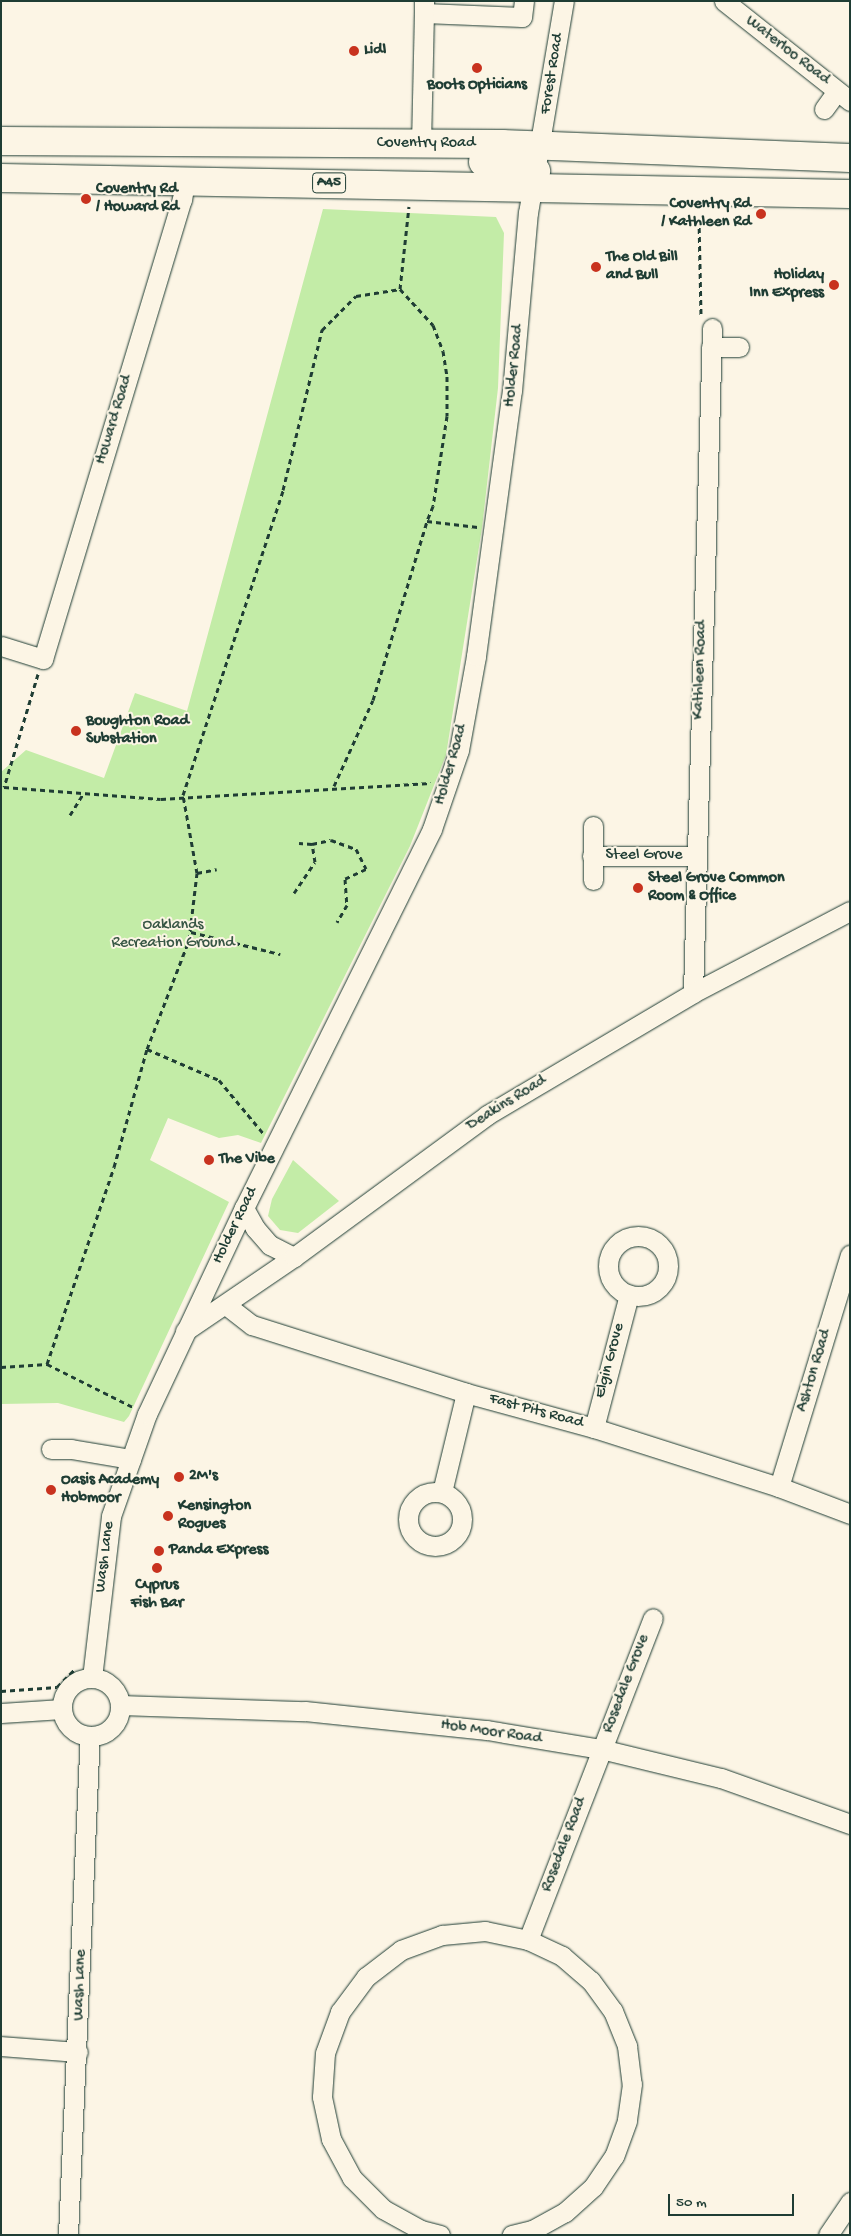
<!DOCTYPE html>
<style>
body{margin:0}
#map{position:relative;width:851px;height:2236px;overflow:hidden;background:#fcf5e5;font-family:"Gochi Hand",sans-serif}
div>[style]{position:absolute}
.green>*{inset:0;background:#c3eca7}
.path>*{height:3px;margin-top:-1.5px;transform-origin:0;background:repeating-linear-gradient(90deg,#1f3d34 0 5px,transparent 0 9px)}
.roads{filter:drop-shadow(0 0 1px #1f3d34) drop-shadow(0 0 1px #1f3d34)}
.minor>*{height:19px;margin:-9.5px;padding:0 9.5px;transform-origin:9.5px;border-radius:9.5px;background:#fcf5e5}
.minor>.ring{margin:-9.5px;padding:0;box-sizing:content-box;background:none;border:19px solid #fcf5e5;border-radius:50%}
.highway>*{height:28px;margin:-14px;padding:0 14px;transform-origin:14px;border-radius:14px;background:#fcf5e5}
.dots>*{width:14px;height:14px;translate:-50% -50%;box-sizing:border-box;border:2px solid #fcf5e5;border-radius:50%}
span{translate:-50% -50%;white-space:nowrap;text-align:center;line-height:1.15;-webkit-text-stroke:4px #fcf5e5;paint-order:stroke}
.shield-label span{padding:1px 4px;background:#fcf5e5;border:1px solid;border-radius:4px;-webkit-text-stroke-width:0}
.shield-label{font-size:15px;color:#1f3d34;font-weight:700}
.poi-label{font-size:16px;color:#1f3d34;font-weight:700}
.left{translate:0 -50%;text-align:left}
.right{translate:-100% -50%;text-align:right}
.street-label{font-size:16px;color:#1f3d34}
.park-label{font-size:16px;color:#385745}
.frame{position:absolute;inset:0;border:2px solid #1f3d34;pointer-events:none}
.scale{position:absolute;left:668px;top:2194px;width:126px;height:22px;box-sizing:border-box;border:2px solid #1f3d34;border-top:0;padding-left:6px;font-size:15px;line-height:18px;white-space:nowrap;color:#1f3d34;-webkit-text-stroke:4px #fcf5e5;paint-order:stroke}
</style>
<div id="map">
<div class="green">
<div style="clip-path:polygon(323px 209px,496px 217px,504px 233px,498px 388px,482px 528px,446px 755px,410px 846px,261px 1143px,238px 1135px,219px 1138px,168px 1118px,150px 1160px,229px 1202px,129px 1416px,124px 1422px,58px 1403px,1px 1404px,1px 772px,26px 750px,104px 778px,135px 693px,187px 711px)"></div>
<div style="clip-path:polygon(293px 1160px,339px 1201px,298px 1233px,280px 1230px,268px 1216px,272px 1199px)"></div>
</div>
<div class="path">
<div style="left:699px;top:219px;width:96px;rotate:88.8deg"></div>
<div style="left:400px;top:289px;width:83px;rotate:-83.8deg"></div>
<div style="left:38px;top:674px;width:118px;rotate:106.7deg"></div>
<div style="left:4px;top:787px;width:157px;rotate:4.4deg"></div>
<div style="left:161px;top:799px;width:270px;rotate:-3.4deg"></div>
<div style="left:334px;top:786px;width:94px;rotate:-65.6deg"></div>
<div style="left:373px;top:700px;width:187px;rotate:-73.2deg"></div>
<div style="left:70px;top:815px;width:25px;rotate:-58deg"></div>
<div style="left:312px;top:844px;width:19px;rotate:-12deg"></div>
<div style="left:331px;top:840px;width:27px;rotate:20deg"></div>
<div style="left:356px;top:849px;width:22px;rotate:63deg"></div>
<div style="left:366px;top:869px;width:23px;rotate:155deg"></div>
<div style="left:345px;top:879px;width:26px;rotate:86deg"></div>
<div style="left:347px;top:905px;width:20px;rotate:120deg"></div>
<div style="left:197px;top:873px;width:20px;rotate:-11deg"></div>
<div style="left:294px;top:893px;width:37px;rotate:-56deg"></div>
<div style="left:315px;top:862px;width:18px;rotate:-99deg"></div>
<div style="left:312px;top:844px;width:13px;rotate:-176deg"></div>
<div style="left:191px;top:932px;width:92px;rotate:13.9deg"></div>
<div style="left:147px;top:1049px;width:78px;rotate:23.3deg"></div>
<div style="left:219px;top:1080px;width:69px;rotate:50.3deg"></div>
<div style="left:47px;top:1364px;width:208px;rotate:-71.2deg"></div>
<div style="left:114px;top:1167px;width:123px;rotate:-74.4deg"></div>
<div style="left:147px;top:1049px;width:117px;rotate:-68.9deg"></div>
<div style="left:189px;top:940px;width:67px;rotate:-83.2deg"></div>
<div style="left:197px;top:873px;width:79px;rotate:-100.2deg"></div>
<div style="left:183px;top:795px;width:321px;rotate:-71.8deg"></div>
<div style="left:283px;top:490px;width:165px;rotate:-76.3deg"></div>
<div style="left:322px;top:330px;width:48px;rotate:-45deg"></div>
<div style="left:356px;top:296px;width:45px;rotate:-9deg"></div>
<div style="left:400px;top:289px;width:49px;rotate:47.5deg"></div>
<div style="left:433px;top:325px;width:28px;rotate:69deg"></div>
<div style="left:443px;top:351px;width:25px;rotate:81deg"></div>
<div style="left:447px;top:376px;width:40px;rotate:90deg"></div>
<div style="left:447px;top:416px;width:91px;rotate:98.8deg"></div>
<div style="left:433px;top:506px;width:16px;rotate:112deg"></div>
<div style="left:427px;top:521px;width:51px;rotate:6.7deg"></div>
<div style="left:1px;top:1367px;width:46px;rotate:-3.7deg"></div>
<div style="left:47px;top:1364px;width:96px;rotate:26.6deg"></div>
<div style="left:1px;top:1691px;width:56px;rotate:-4.1deg"></div>
<div style="left:57px;top:1687px;width:25px;rotate:-45deg"></div>
</div>
<div class="roads">
<div class="minor">
<div style="left:424px;top:1px;width:12px;rotate:90deg"></div>
<div style="left:424px;top:13px;width:98px;rotate:2.3deg"></div>
<div style="left:522px;top:17px;width:16px;rotate:-83deg"></div>
<div style="left:724px;top:1px;width:161px;rotate:38.4deg"></div>
<div style="left:824px;top:109px;width:22px;rotate:-54deg"></div>
<div style="left:421px;top:144px;width:131px;rotate:-88.7deg"></div>
<div style="left:711px;top:347px;width:28px"></div>
<div style="left:1px;top:646px;width:44px;rotate:17.2deg"></div>
<div style="left:43px;top:659px;width:480px;rotate:-73.2deg"></div>
<div style="left:182px;top:200px;width:20px;rotate:-81deg"></div>
<div style="left:593px;top:826px;width:54px;rotate:90deg"></div>
<div style="left:592px;top:856px;width:103px"></div>
<div style="left:693px;top:993px;width:665px;rotate:-88.36deg"></div>
<div style="left:244px;top:1208px;width:23px;rotate:61deg"></div>
<div style="left:255px;top:1228px;width:23px;rotate:49deg"></div>
<div style="left:270px;top:1245px;width:27px;rotate:27deg"></div>
<div class="ring" style="left:608px;top:1236px;width:41px;height:41px"></div>
<div style="left:226px;top:1305px;width:33px;rotate:38deg"></div>
<div style="left:252px;top:1325px;width:225px;rotate:17.6deg"></div>
<div style="left:466px;top:1393px;width:133px;rotate:15.3deg"></div>
<div style="left:594px;top:1428px;width:194px;rotate:17.7deg"></div>
<div style="left:779px;top:1487px;width:76px;rotate:20.8deg"></div>
<div style="left:185px;top:1331px;width:132px;rotate:-34.2deg"></div>
<div style="left:294px;top:1257px;width:240px;rotate:-36.3deg"></div>
<div style="left:487px;top:1115px;width:239px;rotate:-30.6deg"></div>
<div style="left:693px;top:993px;width:177px;rotate:-27.6deg"></div>
<div style="left:594px;top:1428px;width:138px;rotate:-75.3deg"></div>
<div style="left:51px;top:1449px;width:20px"></div>
<div style="left:71px;top:1449px;width:61px;rotate:9.5deg"></div>
<div style="left:779px;top:1487px;width:243px;rotate:-73deg"></div>
<div class="ring" style="left:408px;top:1492px;width:35px;height:35px"></div>
<div style="left:442px;top:1492px;width:102px;rotate:-76.4deg"></div>
<div style="left:92px;top:1678px;width:163px;rotate:-83.3deg"></div>
<div style="left:111px;top:1516px;width:108px;rotate:-70.6deg"></div>
<div style="left:147px;top:1414px;width:228px;rotate:-64.8deg"></div>
<div style="left:244px;top:1208px;width:423px;rotate:-63.6deg"></div>
<div style="left:432px;top:829px;width:83px;rotate:-71.1deg"></div>
<div style="left:459px;top:750px;width:96px;rotate:-79.7deg"></div>
<div style="left:476px;top:656px;width:267px;rotate:-82.3deg"></div>
<div style="left:512px;top:391px;width:179px;rotate:-84.9deg"></div>
<div style="left:528px;top:213px;width:215px;rotate:-80.4deg"></div>
<div class="ring" style="left:62px;top:1678px;width:39px;height:39px"></div>
<div style="left:120px;top:1705px;width:185px;rotate:1.9deg"></div>
<div style="left:305px;top:1711px;width:183px;rotate:6deg"></div>
<div style="left:487px;top:1730px;width:116px;rotate:9.5deg"></div>
<div style="left:601px;top:1749px;width:123px;rotate:13.6deg"></div>
<div style="left:721px;top:1778px;width:137px;rotate:19.6deg"></div>
<div style="left:1px;top:1713px;width:61px;rotate:-3.8deg"></div>
<div style="left:528px;top:1940px;width:345px;rotate:-68.8deg"></div>
<div style="left:1px;top:2046px;width:77px;rotate:4.5deg"></div>
<div style="left:68px;top:2235px;width:499px;rotate:-87.5deg"></div>
<div style="left:440px;top:2235px;width:20px;rotate:-165deg"></div>
<div style="left:421px;top:2230px;width:43px;rotate:-151.1deg"></div>
<div style="left:383px;top:2209px;width:44px;rotate:-135deg"></div>
<div style="left:352px;top:2178px;width:44px;rotate:-118.3deg"></div>
<div style="left:331px;top:2139px;width:43px;rotate:-102.1deg"></div>
<div style="left:322px;top:2097px;width:44px;rotate:-86.1deg"></div>
<div style="left:325px;top:2053px;width:44px;rotate:-69.9deg"></div>
<div style="left:340px;top:2012px;width:44px;rotate:-53.4deg"></div>
<div style="left:366px;top:1977px;width:44px;rotate:-37.6deg"></div>
<div style="left:401px;top:1950px;width:44px;rotate:-20.1deg"></div>
<div style="left:442px;top:1935px;width:43px;rotate:-5.3deg"></div>
<div style="left:485px;top:1931px;width:44px;rotate:11.8deg"></div>
<div style="left:528px;top:1940px;width:38px;rotate:25deg"></div>
<div style="left:562px;top:1956px;width:38px;rotate:41deg"></div>
<div style="left:591px;top:1981px;width:37px;rotate:54deg"></div>
<div style="left:613px;top:2011px;width:38px;rotate:68deg"></div>
<div style="left:627px;top:2046px;width:38px;rotate:83deg"></div>
<div style="left:632px;top:2084px;width:37px;rotate:98deg"></div>
<div style="left:627px;top:2121px;width:37px;rotate:110deg"></div>
<div style="left:614px;top:2156px;width:37px;rotate:124deg"></div>
<div style="left:593px;top:2187px;width:38px;rotate:138deg"></div>
<div style="left:565px;top:2212px;width:38px;rotate:151deg"></div>
<div style="left:532px;top:2230px;width:21px;rotate:166deg"></div>
<div style="left:828px;top:2235px;width:40px;rotate:-56deg"></div>
</div>
<div class="highway">
<div style="left:1px;top:141px;width:501px;rotate:0.34deg"></div>
<div style="left:502px;top:144px;width:348px;rotate:2.3deg"></div>
<div style="left:483px;top:162px;width:32px"></div>
<div style="left:515px;top:162px;width:23px;rotate:23deg"></div>
<div style="left:1px;top:178px;width:849px;rotate:1.08deg"></div>
</div>
</div>
<div class="dots">
<div style="left:354px;top:51px;background:#c8321e"></div>
<div style="left:477px;top:68px;background:#c8321e"></div>
<div style="left:86px;top:199px;background:#c8321e"></div>
<div style="left:761px;top:214px;background:#c8321e"></div>
<div style="left:596px;top:267px;background:#c8321e"></div>
<div style="left:834px;top:285px;background:#c8321e"></div>
<div style="left:76px;top:731px;background:#c8321e"></div>
<div style="left:638px;top:888px;background:#c8321e"></div>
<div style="left:209px;top:1160px;background:#c8321e"></div>
<div style="left:179px;top:1477px;background:#c8321e"></div>
<div style="left:51px;top:1490px;background:#c8321e"></div>
<div style="left:168px;top:1516px;background:#c8321e"></div>
<div style="left:159px;top:1551px;background:#c8321e"></div>
<div style="left:157px;top:1568px;background:#c8321e"></div>
</div>
<div class="shield-label">
<span style="left:329px;top:183px">A45</span>
</div>
<div class="poi-label">
<span class="left" style="left:364px;top:51px">Lidl</span>
<span style="left:477px;top:86px">Boots Opticians</span>
<span class="left" style="left:96px;top:199px">Coventry Rd<br>/ Howard Rd</span>
<span class="right" style="left:751px;top:214px">Coventry Rd<br>/ Kathleen Rd</span>
<span class="left" style="left:606px;top:267px">The Old Bill<br>and Bull</span>
<span class="right" style="left:824px;top:285px">Holiday<br>Inn Express</span>
<span class="left" style="left:86px;top:731px">Boughton Road<br>Substation</span>
<span class="left" style="left:648px;top:888px">Steel Grove Common<br>Room &amp; Office</span>
<span class="left" style="left:219px;top:1160px">The Vibe</span>
<span class="left" style="left:189px;top:1477px">2M's</span>
<span class="left" style="left:61px;top:1490px">Oasis Academy<br>Hobmoor</span>
<span class="left" style="left:178px;top:1516px">Kensington<br>Rogues</span>
<span class="left" style="left:169px;top:1551px">Panda Express</span>
<span style="left:157px;top:1595px">Cyprus<br>Fish Bar</span>
</div>
<div class="street-label">
<span style="left:787px;top:51px;rotate:38deg">Waterloo Road</span>
<span style="left:553px;top:74px;rotate:-81deg">Forest Road</span>
<span style="left:426px;top:144px">Coventry Road</span>
<span style="left:515px;top:366px;rotate:-84deg">Holder Road</span>
<span style="left:115px;top:420px;rotate:-73deg">Howard Road</span>
<span style="left:701px;top:670px;rotate:-88deg">Kathleen Road</span>
<span style="left:452px;top:765px;rotate:-74deg">Holder Road</span>
<span style="left:644px;top:856px">Steel Grove</span>
<span style="left:507px;top:1104px;rotate:-32deg">Deakins Road</span>
<span style="left:236px;top:1226px;rotate:-64deg">Holder Road</span>
<span style="left:611px;top:1361px;rotate:-75deg">Elgin Grove</span>
<span style="left:815px;top:1371px;rotate:-73deg">Ashton Road</span>
<span style="left:536px;top:1412px;rotate:15deg">Fast Pits Road</span>
<span style="left:106px;top:1557px;rotate:-83deg">Wash Lane</span>
<span style="left:627px;top:1684px;rotate:-69deg">Rosedale Grove</span>
<span style="left:491px;top:1733px;rotate:8deg">Hob Moor Road</span>
<span style="left:565px;top:1845px;rotate:-69deg">Rosedale Road</span>
<span style="left:81px;top:1985px;rotate:-88deg">Wash Lane</span>
</div>
<div class="park-label">
<span style="left:173px;top:935px">Oaklands<br>Recreation Ground</span>
</div>
<div class="frame"></div>
<div class="scale">50 m</div>
</div>
